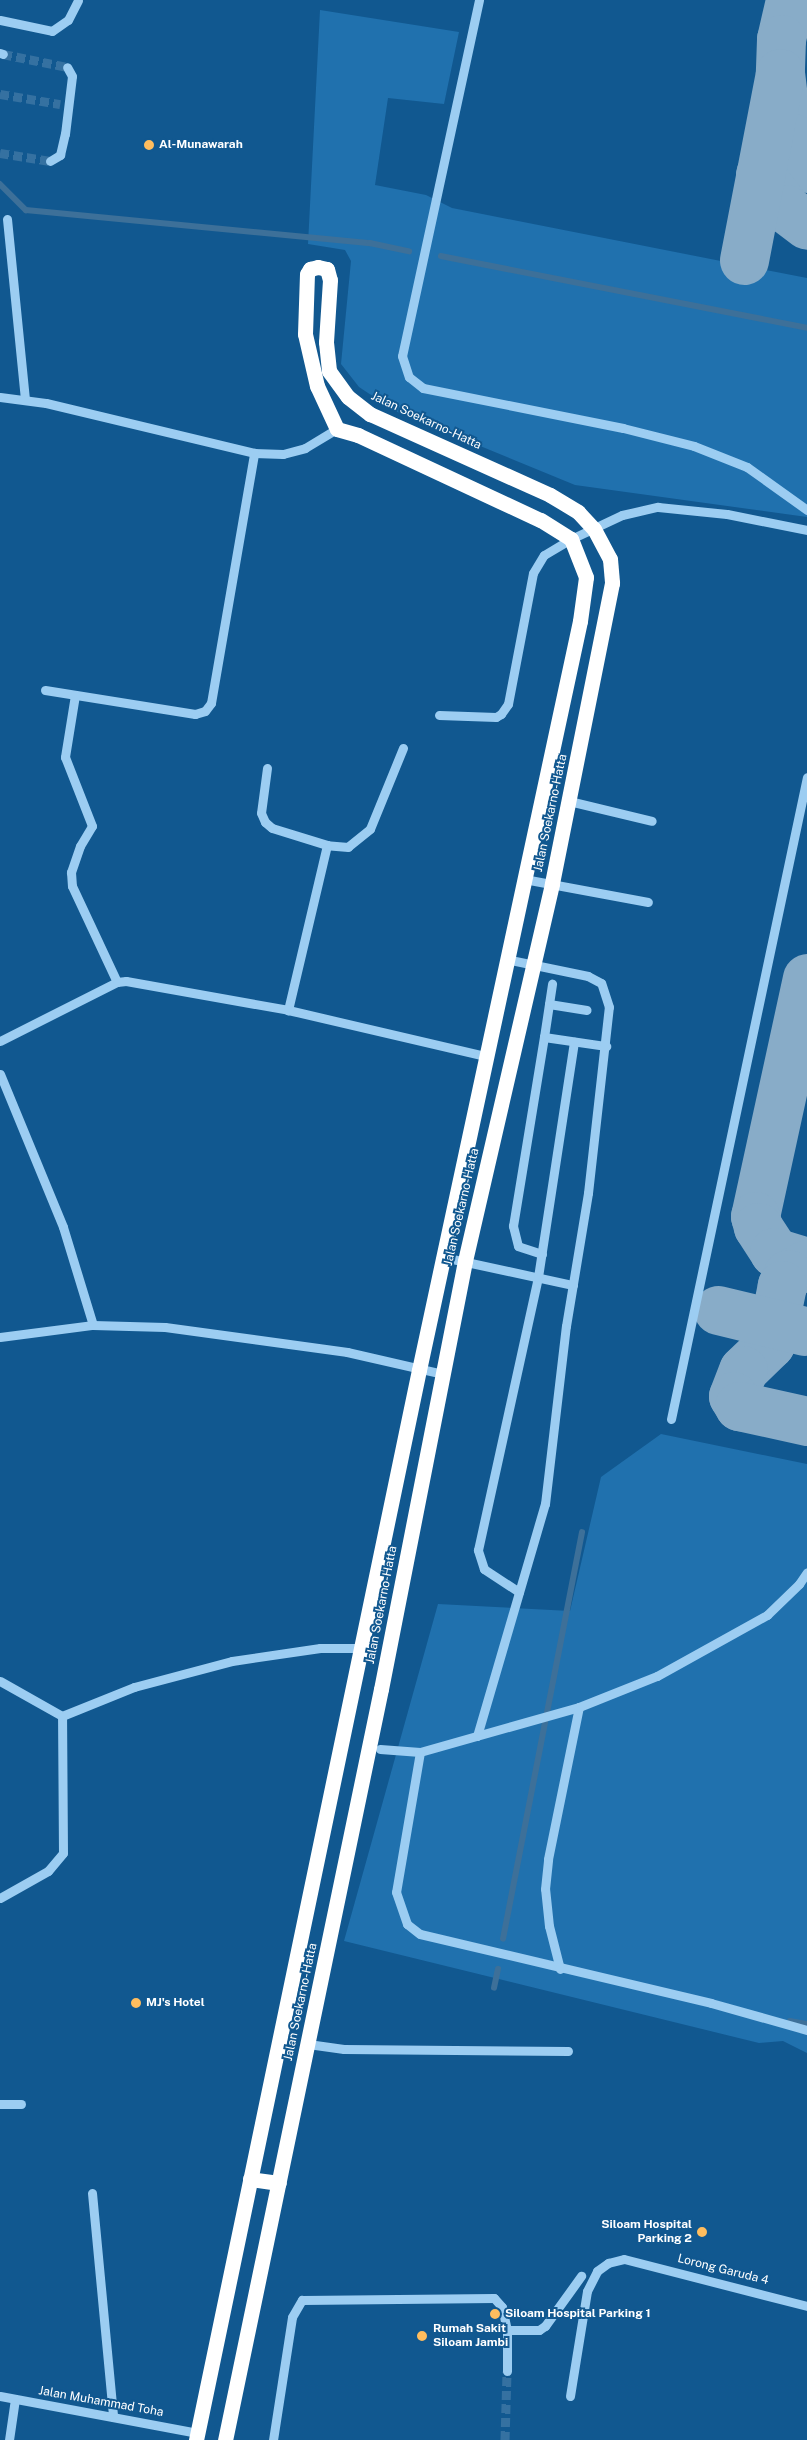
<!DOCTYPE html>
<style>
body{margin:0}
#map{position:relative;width:807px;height:2440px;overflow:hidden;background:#115890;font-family:"Public Sans",sans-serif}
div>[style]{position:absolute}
.green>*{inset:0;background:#2071ae}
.stream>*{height:5.5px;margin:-2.75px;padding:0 2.75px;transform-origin:2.75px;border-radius:2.75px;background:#3d7099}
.taxiway>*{height:49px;margin:-24.5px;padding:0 24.5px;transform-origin:24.5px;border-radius:24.5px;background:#88acc8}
.minor-tunnel>*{height:9px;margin-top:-4.5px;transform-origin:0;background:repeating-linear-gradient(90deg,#3571a1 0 9px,transparent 0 13.5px)}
.minor>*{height:9px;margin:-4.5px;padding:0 4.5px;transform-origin:4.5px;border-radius:4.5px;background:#9ccdf2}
.highway>*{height:15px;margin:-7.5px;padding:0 7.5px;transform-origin:7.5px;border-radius:7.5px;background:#fff}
.dots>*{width:14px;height:14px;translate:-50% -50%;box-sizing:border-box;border:2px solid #115890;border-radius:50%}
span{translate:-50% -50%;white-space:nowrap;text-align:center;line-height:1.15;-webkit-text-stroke:4px #115890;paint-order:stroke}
.poi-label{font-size:12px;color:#fff;font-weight:700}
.left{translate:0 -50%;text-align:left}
.right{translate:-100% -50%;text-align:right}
.street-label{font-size:12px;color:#fff}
</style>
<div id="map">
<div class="green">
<div style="clip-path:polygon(320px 10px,459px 32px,444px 104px,388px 98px,375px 185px,426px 195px,452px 208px,807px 278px,807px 517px,575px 485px,395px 411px,359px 387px,341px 364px,351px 261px,345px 250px,308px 244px)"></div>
<div style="clip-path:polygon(661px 1434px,807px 1464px,807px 2053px,783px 2041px,759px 2043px,344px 1941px,438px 1604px,570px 1611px,601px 1477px)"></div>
</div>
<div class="stream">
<div style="left:0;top:184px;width:37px;rotate:45deg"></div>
<div style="left:26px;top:210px;width:346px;rotate:5.5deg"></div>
<div style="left:370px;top:243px;width:40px;rotate:12deg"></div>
<div style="left:441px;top:256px;width:373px;rotate:11.1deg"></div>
<div style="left:503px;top:1939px;width:414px;rotate:-79deg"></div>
<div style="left:494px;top:1988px;width:19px;rotate:-78deg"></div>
<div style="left:790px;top:2021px;width:17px;rotate:10deg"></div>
</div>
<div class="taxiway">
<div style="left:790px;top:0;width:40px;rotate:103deg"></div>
<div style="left:781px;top:39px;width:34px;rotate:92deg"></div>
<div style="left:780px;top:73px;width:33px;rotate:83deg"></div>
<div style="left:784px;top:106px;width:33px;rotate:74deg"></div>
<div style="left:793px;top:138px;width:33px;rotate:65deg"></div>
<div style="left:760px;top:174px;width:44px;rotate:53.4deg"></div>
<div style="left:786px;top:209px;width:26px;rotate:37deg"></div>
<div style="left:744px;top:260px;width:190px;rotate:-79.1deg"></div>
<div style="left:807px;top:978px;width:244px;rotate:102.3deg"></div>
<div style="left:755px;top:1216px;width:11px;rotate:75deg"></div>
<div style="left:758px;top:1227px;width:30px;rotate:57deg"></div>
<div style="left:774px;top:1252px;width:34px;rotate:17deg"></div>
<div style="left:807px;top:1264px;width:21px;rotate:152deg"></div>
<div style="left:788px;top:1274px;width:13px;rotate:119deg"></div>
<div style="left:782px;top:1285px;width:60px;rotate:101.5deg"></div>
<div style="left:770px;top:1344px;width:37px;rotate:136deg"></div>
<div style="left:743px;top:1370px;width:28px;rotate:111deg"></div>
<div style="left:733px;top:1396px;width:12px;rotate:59deg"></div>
<div style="left:739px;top:1406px;width:70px;rotate:12.4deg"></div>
<div style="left:718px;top:1310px;width:89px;rotate:13.6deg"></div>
</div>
<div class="minor-tunnel">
<div style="left:3px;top:54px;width:65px;rotate:11.5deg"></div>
<div style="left:0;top:94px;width:61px;rotate:9.5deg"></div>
<div style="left:0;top:153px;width:51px;rotate:9.1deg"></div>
<div style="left:505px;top:2440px;width:69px;rotate:-88.3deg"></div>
</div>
<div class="minor">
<div style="left:479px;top:0;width:364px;rotate:102.2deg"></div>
<div style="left:402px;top:356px;width:22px;rotate:72deg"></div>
<div style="left:409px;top:377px;width:18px;rotate:38deg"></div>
<div style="left:423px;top:388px;width:204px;rotate:11.3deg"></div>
<div style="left:623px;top:428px;width:73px;rotate:14.2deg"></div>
<div style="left:694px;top:446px;width:57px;rotate:21.6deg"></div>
<div style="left:747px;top:467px;width:74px;rotate:35.6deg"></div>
<div style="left:0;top:20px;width:53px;rotate:11.9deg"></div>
<div style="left:52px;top:31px;width:19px;rotate:-35deg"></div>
<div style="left:68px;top:20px;width:22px;rotate:-63deg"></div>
<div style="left:0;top:53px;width:3px;rotate:18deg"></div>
<div style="left:50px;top:161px;width:12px;rotate:-31deg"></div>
<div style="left:60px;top:155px;width:22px;rotate:-77deg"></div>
<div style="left:65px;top:134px;width:58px;rotate:-83.1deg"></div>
<div style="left:72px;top:76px;width:10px;rotate:-119deg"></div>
<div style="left:7px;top:219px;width:180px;rotate:84.3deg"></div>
<div style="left:0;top:397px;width:46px;rotate:7.4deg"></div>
<div style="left:46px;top:403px;width:214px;rotate:13.5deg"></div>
<div style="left:254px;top:453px;width:29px;rotate:2deg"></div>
<div style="left:283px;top:454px;width:23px;rotate:-15deg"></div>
<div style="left:305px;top:448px;width:37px;rotate:-31deg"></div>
<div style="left:45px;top:690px;width:152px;rotate:9.1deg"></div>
<div style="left:195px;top:714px;width:10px;rotate:-17deg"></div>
<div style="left:205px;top:711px;width:10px;rotate:-53deg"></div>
<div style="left:211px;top:703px;width:254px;rotate:-80.2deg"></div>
<div style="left:75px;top:695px;width:63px;rotate:99.2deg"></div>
<div style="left:65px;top:757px;width:74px;rotate:68.6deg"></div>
<div style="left:92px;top:826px;width:23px;rotate:121deg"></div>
<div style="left:80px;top:846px;width:28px;rotate:109deg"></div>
<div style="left:71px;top:872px;width:14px;rotate:86deg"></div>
<div style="left:72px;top:886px;width:106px;rotate:64.9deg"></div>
<div style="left:439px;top:715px;width:57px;rotate:2deg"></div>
<div style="left:496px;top:717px;width:6px;rotate:-31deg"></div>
<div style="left:501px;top:714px;width:12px;rotate:-55deg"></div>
<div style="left:508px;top:704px;width:133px;rotate:-79.2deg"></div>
<div style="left:533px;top:573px;width:21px;rotate:-59deg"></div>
<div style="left:544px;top:555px;width:31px;rotate:-31deg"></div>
<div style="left:571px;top:539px;width:56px;rotate:-25.2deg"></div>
<div style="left:622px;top:515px;width:37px;rotate:-13deg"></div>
<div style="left:658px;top:507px;width:69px;rotate:5.8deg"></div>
<div style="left:727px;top:514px;width:82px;rotate:11.3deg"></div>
<div style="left:403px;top:748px;width:87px;rotate:112.2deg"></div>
<div style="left:370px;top:829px;width:28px;rotate:141deg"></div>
<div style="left:348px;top:847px;width:21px;rotate:-175deg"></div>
<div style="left:327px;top:845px;width:170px;rotate:103.3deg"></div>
<div style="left:288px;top:1010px;width:203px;rotate:13.1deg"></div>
<div style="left:267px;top:768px;width:45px;rotate:97.6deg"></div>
<div style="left:261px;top:813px;width:10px;rotate:66deg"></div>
<div style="left:265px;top:822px;width:9px;rotate:41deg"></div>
<div style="left:272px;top:828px;width:58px;rotate:17.2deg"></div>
<div style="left:569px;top:801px;width:85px;rotate:13.5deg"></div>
<div style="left:524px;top:879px;width:126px;rotate:10.5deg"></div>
<div style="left:549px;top:1004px;width:38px;rotate:9deg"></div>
<div style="left:544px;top:1037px;width:54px;rotate:-81.4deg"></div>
<div style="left:0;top:1041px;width:131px;rotate:-26.8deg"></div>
<div style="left:117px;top:982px;width:9px;rotate:-6deg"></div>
<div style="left:126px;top:981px;width:165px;rotate:10.1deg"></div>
<div style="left:0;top:1074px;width:165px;rotate:67.6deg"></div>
<div style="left:63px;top:1227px;width:102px;rotate:73deg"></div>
<div style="left:542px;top:1254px;width:25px;rotate:-162deg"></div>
<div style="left:518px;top:1246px;width:21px;rotate:-104deg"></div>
<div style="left:513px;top:1226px;width:192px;rotate:-80.7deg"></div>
<div style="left:544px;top:1037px;width:63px;rotate:8.3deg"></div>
<div style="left:443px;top:1257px;width:133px;rotate:12.2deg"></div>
<div style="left:0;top:1337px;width:94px;rotate:-7.4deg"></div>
<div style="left:93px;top:1325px;width:72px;rotate:1.6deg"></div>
<div style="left:165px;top:1327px;width:184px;rotate:7.8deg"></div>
<div style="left:347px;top:1352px;width:98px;rotate:12.9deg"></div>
<div style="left:671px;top:1419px;width:656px;rotate:-78.04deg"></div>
<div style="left:519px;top:1592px;width:42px;rotate:-146.7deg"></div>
<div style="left:484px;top:1569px;width:20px;rotate:-108deg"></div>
<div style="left:478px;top:1550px;width:280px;rotate:-77.6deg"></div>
<div style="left:538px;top:1277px;width:238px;rotate:-81.3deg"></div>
<div style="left:0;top:1681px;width:71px;rotate:29.4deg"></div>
<div style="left:477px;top:1736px;width:242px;rotate:-73.7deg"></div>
<div style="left:545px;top:1504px;width:179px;rotate:-83.3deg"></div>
<div style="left:566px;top:1326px;width:135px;rotate:-80.6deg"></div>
<div style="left:588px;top:1193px;width:187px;rotate:-83.6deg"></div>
<div style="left:609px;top:1007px;width:25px;rotate:-108deg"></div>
<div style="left:601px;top:983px;width:15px;rotate:-152deg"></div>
<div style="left:588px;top:976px;width:84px;rotate:-168.3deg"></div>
<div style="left:380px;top:1749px;width:40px;rotate:4.3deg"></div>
<div style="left:420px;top:1752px;width:165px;rotate:-15.8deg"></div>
<div style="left:579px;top:1707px;width:84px;rotate:-21.7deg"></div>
<div style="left:657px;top:1676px;width:126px;rotate:-29deg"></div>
<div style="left:767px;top:1615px;width:45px;rotate:-44.1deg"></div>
<div style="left:799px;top:1584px;width:14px;rotate:-56deg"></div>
<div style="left:420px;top:1752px;width:142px;rotate:99.7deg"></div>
<div style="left:396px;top:1892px;width:34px;rotate:71deg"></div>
<div style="left:407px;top:1924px;width:16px;rotate:38deg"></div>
<div style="left:420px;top:1934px;width:299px;rotate:13.3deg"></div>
<div style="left:711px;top:2003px;width:100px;rotate:15.7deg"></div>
<div style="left:0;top:1898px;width:55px;rotate:-29.4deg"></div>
<div style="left:48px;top:1871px;width:23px;rotate:-50deg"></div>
<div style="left:63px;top:1853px;width:137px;rotate:-90.4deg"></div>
<div style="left:62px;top:1716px;width:78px;rotate:-21.9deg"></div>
<div style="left:134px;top:1687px;width:101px;rotate:-14.9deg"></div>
<div style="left:232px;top:1661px;width:89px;rotate:-8.4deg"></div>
<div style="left:320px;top:1648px;width:41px"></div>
<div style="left:560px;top:1969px;width:44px;rotate:-104.3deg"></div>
<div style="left:549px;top:1926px;width:37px;rotate:-96deg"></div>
<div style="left:545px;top:1889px;width:30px;rotate:-84deg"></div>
<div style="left:548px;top:1859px;width:155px;rotate:-78.5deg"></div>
<div style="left:308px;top:2044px;width:36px;rotate:8deg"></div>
<div style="left:344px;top:2049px;width:224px;rotate:0.5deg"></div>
<div style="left:0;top:2104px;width:21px"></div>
<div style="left:92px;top:2193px;width:225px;rotate:84.6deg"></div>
<div style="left:507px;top:2330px;width:32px"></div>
<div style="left:539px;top:2330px;width:7px;rotate:-34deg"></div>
<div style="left:545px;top:2326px;width:62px;rotate:-54.2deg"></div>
<div style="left:0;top:2396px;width:201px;rotate:10.6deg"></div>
<div style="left:570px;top:2396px;width:106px;rotate:-80.8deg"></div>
<div style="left:587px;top:2291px;width:22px;rotate:-63deg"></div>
<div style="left:597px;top:2271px;width:14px;rotate:-36deg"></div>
<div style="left:608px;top:2263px;width:16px;rotate:-14deg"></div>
<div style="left:624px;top:2259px;width:189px;rotate:14.4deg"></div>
<div style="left:9px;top:2440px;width:41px;rotate:-81.7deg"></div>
<div style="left:273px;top:2440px;width:124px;rotate:-81.2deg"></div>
<div style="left:292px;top:2317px;width:20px;rotate:-60deg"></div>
<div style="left:302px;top:2300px;width:192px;rotate:-0.6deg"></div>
<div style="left:494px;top:2298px;width:12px;rotate:48deg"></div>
<div style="left:502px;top:2307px;width:24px;rotate:78deg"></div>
<div style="left:507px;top:2330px;width:41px;rotate:90deg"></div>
</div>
<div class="highway">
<div style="left:250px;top:2179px;width:29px;rotate:8deg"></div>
<div style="left:196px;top:2440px;width:1093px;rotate:-78.23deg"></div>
<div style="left:419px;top:1370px;width:766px;rotate:-77.87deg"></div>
<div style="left:580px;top:621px;width:44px;rotate:-82.2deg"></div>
<div style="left:586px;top:577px;width:41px;rotate:-111.5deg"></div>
<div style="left:571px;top:539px;width:36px;rotate:-148deg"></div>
<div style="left:540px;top:520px;width:201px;rotate:-155deg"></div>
<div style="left:358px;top:435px;width:22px;rotate:-164deg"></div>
<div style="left:337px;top:429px;width:47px;rotate:-114.9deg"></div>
<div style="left:317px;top:386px;width:53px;rotate:-103deg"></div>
<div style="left:305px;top:334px;width:60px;rotate:-88.1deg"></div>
<div style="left:307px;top:274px;width:6px;rotate:-59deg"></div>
<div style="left:310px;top:269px;width:8px;rotate:-14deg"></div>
<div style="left:318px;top:267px;width:9px;rotate:13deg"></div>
<div style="left:327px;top:269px;width:11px;rotate:75deg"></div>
<div style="left:330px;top:280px;width:62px;rotate:93.7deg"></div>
<div style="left:326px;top:342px;width:29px;rotate:84deg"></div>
<div style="left:329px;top:371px;width:32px;rotate:54deg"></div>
<div style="left:348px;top:397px;width:28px;rotate:38deg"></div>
<div style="left:370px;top:414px;width:197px;rotate:24.2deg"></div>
<div style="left:550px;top:495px;width:33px;rotate:31deg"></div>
<div style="left:578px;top:512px;width:23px;rotate:47deg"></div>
<div style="left:594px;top:529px;width:34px;rotate:62deg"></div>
<div style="left:610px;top:559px;width:24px;rotate:85deg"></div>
<div style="left:612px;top:583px;width:307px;rotate:101.3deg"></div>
<div style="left:552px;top:884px;width:387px;rotate:103deg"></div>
<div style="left:465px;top:1261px;width:436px;rotate:101.1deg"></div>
<div style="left:381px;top:1689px;width:767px;rotate:101.73deg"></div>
</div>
<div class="dots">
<div style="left:149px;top:145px;background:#ffbd5e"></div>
<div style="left:136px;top:2003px;background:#ffbd5e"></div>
<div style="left:702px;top:2232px;background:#ffbd5e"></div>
<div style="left:495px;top:2314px;background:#ffbd5e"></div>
<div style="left:422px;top:2336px;background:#ffbd5e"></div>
</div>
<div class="poi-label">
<span class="left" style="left:159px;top:145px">Al-Munawarah</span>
<span class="left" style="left:146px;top:2003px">MJ's Hotel</span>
<span class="right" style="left:692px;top:2232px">Siloam Hospital<br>Parking 2</span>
<span class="left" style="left:505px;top:2314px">Siloam Hospital Parking 1</span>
<span class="left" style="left:433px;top:2336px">Rumah Sakit<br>Siloam Jambi</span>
</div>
<div class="street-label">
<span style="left:426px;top:421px;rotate:25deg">Jalan Soekarno-Hatta</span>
<span style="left:551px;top:813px;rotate:-78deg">Jalan Soekarno-Hatta</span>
<span style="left:462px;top:1207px;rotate:-77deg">Jalan Soekarno-Hatta</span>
<span style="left:382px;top:1605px;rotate:-79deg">Jalan Soekarno-Hatta</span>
<span style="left:301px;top:2002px;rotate:-78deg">Jalan Soekarno-Hatta</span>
<span style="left:723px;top:2270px;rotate:14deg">Lorong Garuda 4</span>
<span style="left:101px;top:2402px;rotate:10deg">Jalan Muhammad Toha</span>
</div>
</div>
